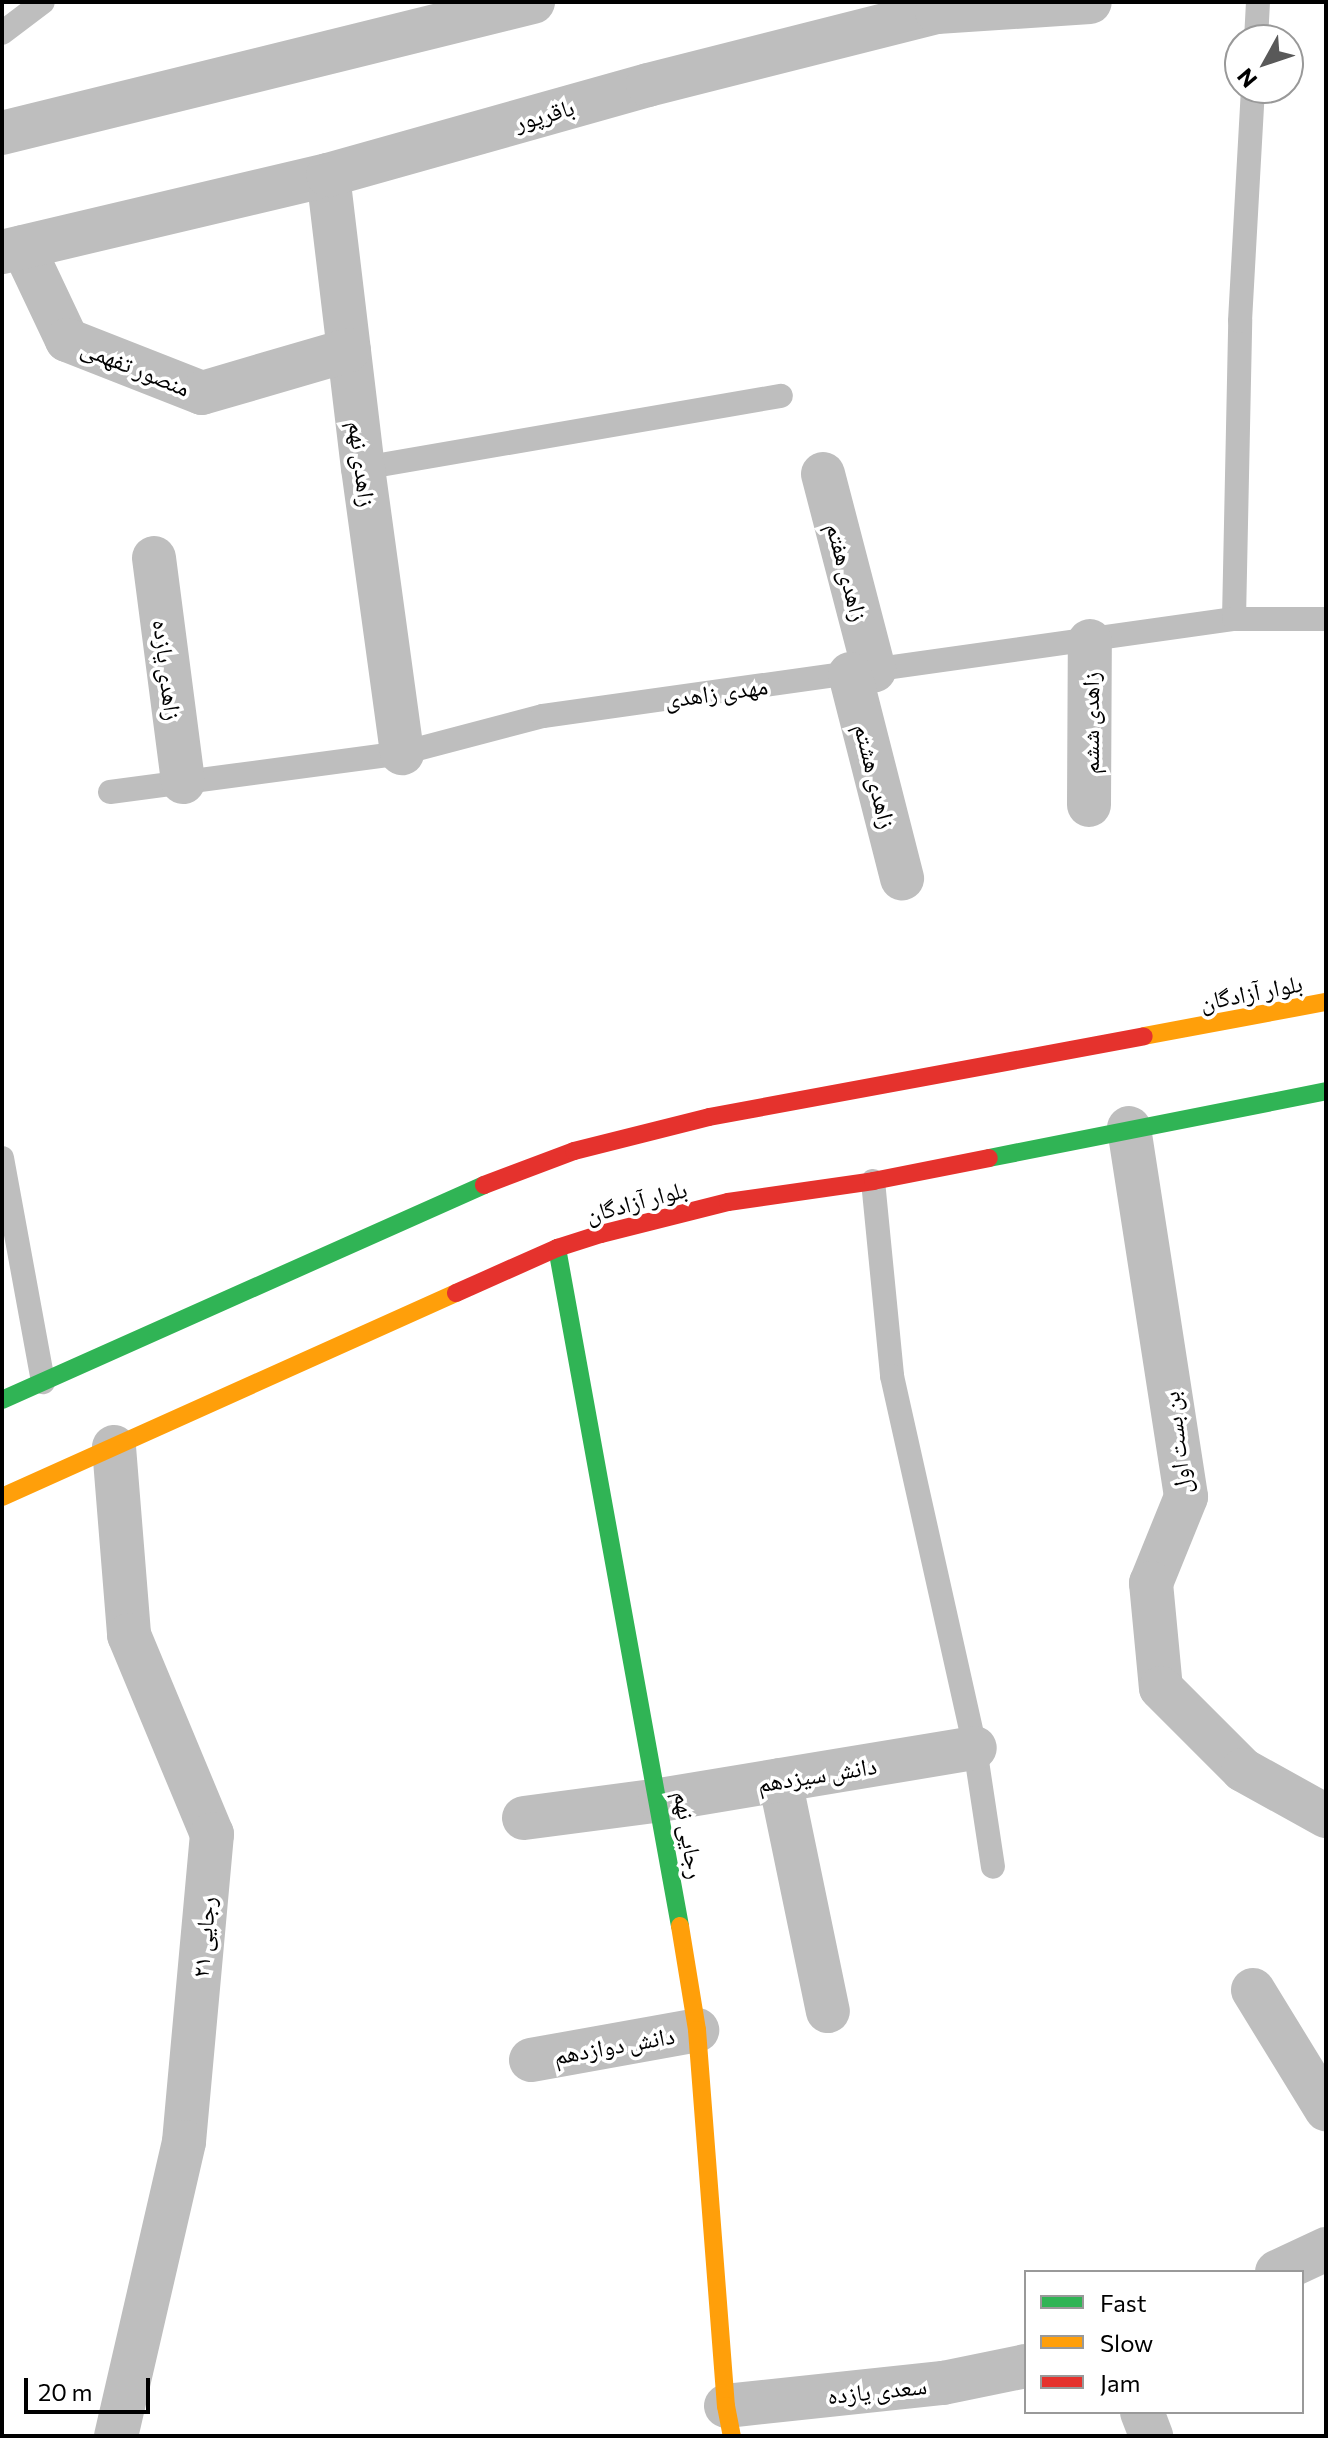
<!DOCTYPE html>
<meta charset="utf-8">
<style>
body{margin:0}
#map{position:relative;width:1328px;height:2438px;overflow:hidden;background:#fff;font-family:Commissioner,"Noto Naskh Arabic",sans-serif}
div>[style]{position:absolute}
.lane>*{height:24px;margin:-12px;padding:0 12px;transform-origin:12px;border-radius:12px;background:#bebebe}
.street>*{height:44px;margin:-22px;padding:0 22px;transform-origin:22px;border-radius:22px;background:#bebebe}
.fast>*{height:18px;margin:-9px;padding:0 9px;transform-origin:9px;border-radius:9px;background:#30b455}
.slow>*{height:18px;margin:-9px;padding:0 9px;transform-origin:9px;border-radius:9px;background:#ff9f0a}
.jam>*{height:18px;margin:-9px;padding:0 9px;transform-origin:9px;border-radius:9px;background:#e5322d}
span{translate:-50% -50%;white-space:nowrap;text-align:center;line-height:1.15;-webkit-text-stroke:7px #fff;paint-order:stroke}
.street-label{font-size:24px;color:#000}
.frame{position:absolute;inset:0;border:4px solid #000;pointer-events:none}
.legend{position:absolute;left:1024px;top:2270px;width:280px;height:144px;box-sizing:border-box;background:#fff;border:2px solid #999;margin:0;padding:10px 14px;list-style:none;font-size:24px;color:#000}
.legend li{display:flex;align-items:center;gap:16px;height:40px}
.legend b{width:40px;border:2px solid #999}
.north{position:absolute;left:1224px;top:24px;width:80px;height:80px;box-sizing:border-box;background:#fff;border:2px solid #999;border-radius:50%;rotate:230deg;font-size:22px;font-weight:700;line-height:32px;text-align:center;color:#000}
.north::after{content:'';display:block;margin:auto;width:28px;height:36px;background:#595959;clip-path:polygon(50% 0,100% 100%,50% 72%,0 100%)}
.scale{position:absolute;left:24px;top:2378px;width:126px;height:36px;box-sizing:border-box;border:4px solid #000;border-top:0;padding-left:10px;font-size:24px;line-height:28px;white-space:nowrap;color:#000;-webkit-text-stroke:6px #fff;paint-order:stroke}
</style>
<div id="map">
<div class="lane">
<div style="left:2px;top:33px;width:51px;rotate:-37.1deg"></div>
<div style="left:1256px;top:40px;width:38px;rotate:-87deg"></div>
<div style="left:363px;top:468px;width:424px;rotate:-9.8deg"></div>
<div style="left:1234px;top:619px;width:298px;rotate:-88.8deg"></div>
<div style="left:1240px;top:321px;width:233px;rotate:-86.8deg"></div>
<div style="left:110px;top:792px;width:295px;rotate:-7.6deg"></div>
<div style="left:402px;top:753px;width:146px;rotate:-14.7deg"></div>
<div style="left:543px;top:716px;width:698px;rotate:-7.99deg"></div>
<div style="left:1234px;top:619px;width:92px"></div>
<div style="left:2px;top:1158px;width:228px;rotate:79.6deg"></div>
<div style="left:873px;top:1181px;width:196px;rotate:84.4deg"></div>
<div style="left:892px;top:1376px;width:381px;rotate:77.4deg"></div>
<div style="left:975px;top:1748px;width:120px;rotate:81.4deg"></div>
</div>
<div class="street">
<div style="left:2px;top:133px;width:547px;rotate:-13.86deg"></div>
<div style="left:328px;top:175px;width:295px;rotate:83.2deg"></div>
<div style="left:363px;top:468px;width:288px;rotate:82.2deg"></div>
<div style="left:23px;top:247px;width:103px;rotate:64.7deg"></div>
<div style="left:67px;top:340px;width:145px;rotate:21.4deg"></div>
<div style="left:202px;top:393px;width:153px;rotate:-16.3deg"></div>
<div style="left:2px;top:252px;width:335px;rotate:-13.3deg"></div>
<div style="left:328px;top:175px;width:332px;rotate:-15.7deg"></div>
<div style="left:648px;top:85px;width:298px;rotate:-14.2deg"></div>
<div style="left:937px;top:12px;width:153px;rotate:-3.7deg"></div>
<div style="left:823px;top:474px;width:203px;rotate:75.4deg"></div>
<div style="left:154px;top:558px;width:226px;rotate:82.6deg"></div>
<div style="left:850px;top:674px;width:211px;rotate:75.7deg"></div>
<div style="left:1089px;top:805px;width:164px;rotate:-89.7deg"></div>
<div style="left:1129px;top:1128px;width:373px;rotate:81.2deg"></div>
<div style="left:1186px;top:1497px;width:93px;rotate:112.1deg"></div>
<div style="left:1151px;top:1583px;width:105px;rotate:84.6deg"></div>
<div style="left:1161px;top:1688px;width:116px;rotate:45deg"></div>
<div style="left:1243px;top:1770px;width:95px;rotate:29deg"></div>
<div style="left:114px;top:1447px;width:189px;rotate:85.4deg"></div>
<div style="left:129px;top:1635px;width:216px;rotate:67.4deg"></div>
<div style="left:212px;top:1834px;width:309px;rotate:95.2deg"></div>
<div style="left:184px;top:2142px;width:302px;rotate:103deg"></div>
<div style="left:780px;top:1780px;width:236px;rotate:78.3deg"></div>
<div style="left:524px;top:1818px;width:137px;rotate:-7.5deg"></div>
<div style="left:660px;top:1800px;width:319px;rotate:-9.4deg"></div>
<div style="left:1253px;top:1990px;width:140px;rotate:58.5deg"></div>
<div style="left:531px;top:2060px;width:169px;rotate:-10.2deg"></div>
<div style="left:1277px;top:2272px;width:54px;rotate:-25.1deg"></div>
<div style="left:726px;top:2406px;width:218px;rotate:-6.1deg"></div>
<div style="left:943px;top:2383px;width:85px;rotate:-11.6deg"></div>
<div style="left:1142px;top:2412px;width:26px;rotate:69deg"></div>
</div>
<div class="fast">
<div style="left:989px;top:1158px;width:344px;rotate:-11.2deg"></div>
<div style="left:557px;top:1248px;width:689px;rotate:79.72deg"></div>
<div style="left:2px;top:1400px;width:528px;rotate:-24.04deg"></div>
</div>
<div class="slow">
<div style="left:1144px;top:1036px;width:185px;rotate:-10.6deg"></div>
<div style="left:2px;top:1497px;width:498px;rotate:-24.2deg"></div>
<div style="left:680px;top:1926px;width:105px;rotate:80.7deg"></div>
<div style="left:697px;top:2030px;width:377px;rotate:85.6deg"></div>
<div style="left:726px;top:2406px;width:31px;rotate:79deg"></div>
</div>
<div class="jam">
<div style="left:484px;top:1185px;width:96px;rotate:-20.7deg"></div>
<div style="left:574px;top:1151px;width:139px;rotate:-14.1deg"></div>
<div style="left:709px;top:1117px;width:442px;rotate:-10.5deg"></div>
<div style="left:456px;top:1293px;width:111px;rotate:-24deg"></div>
<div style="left:557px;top:1248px;width:46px;rotate:-17.7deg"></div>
<div style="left:601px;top:1234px;width:131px;rotate:-14.1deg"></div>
<div style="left:728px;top:1202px;width:147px;rotate:-8.2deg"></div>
<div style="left:873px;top:1181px;width:118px;rotate:-11.2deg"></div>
</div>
<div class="street-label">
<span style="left:544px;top:114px;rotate:-16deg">باقرپور</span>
<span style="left:136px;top:367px;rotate:22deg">منصور تفهمی</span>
<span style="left:363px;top:464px;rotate:83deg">زاهدی نهم</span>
<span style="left:848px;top:572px;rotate:75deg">زاهدی هفتم</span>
<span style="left:168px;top:670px;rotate:83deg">زاهدی یازده</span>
<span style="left:716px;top:692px;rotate:-8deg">مهدی زاهدی</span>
<span style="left:1090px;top:723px;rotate:-90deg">زاهدی ششم</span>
<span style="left:876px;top:776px;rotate:76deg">زاهدی هشتم</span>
<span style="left:1251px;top:992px;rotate:-11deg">بلوار آزادگان</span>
<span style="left:636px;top:1201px;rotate:-15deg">بلوار آزادگان</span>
<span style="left:1176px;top:1443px;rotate:-97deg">بن بست اول</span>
<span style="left:817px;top:1774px;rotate:-9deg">دانش سیزدهم</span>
<span style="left:690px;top:1835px;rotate:81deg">رجایی نهم</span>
<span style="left:203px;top:1937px;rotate:-85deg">رجایی ۲۱</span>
<span style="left:614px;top:2045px;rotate:-10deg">دانش دوازدهم</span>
<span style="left:877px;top:2390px;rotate:-6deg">سعدی یازده</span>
</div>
<div class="frame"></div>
<ul class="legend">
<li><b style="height:10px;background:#30b455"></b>Fast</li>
<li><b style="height:10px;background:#ff9f0a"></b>Slow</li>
<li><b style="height:10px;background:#e5322d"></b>Jam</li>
</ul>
<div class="north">N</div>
<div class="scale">20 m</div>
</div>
